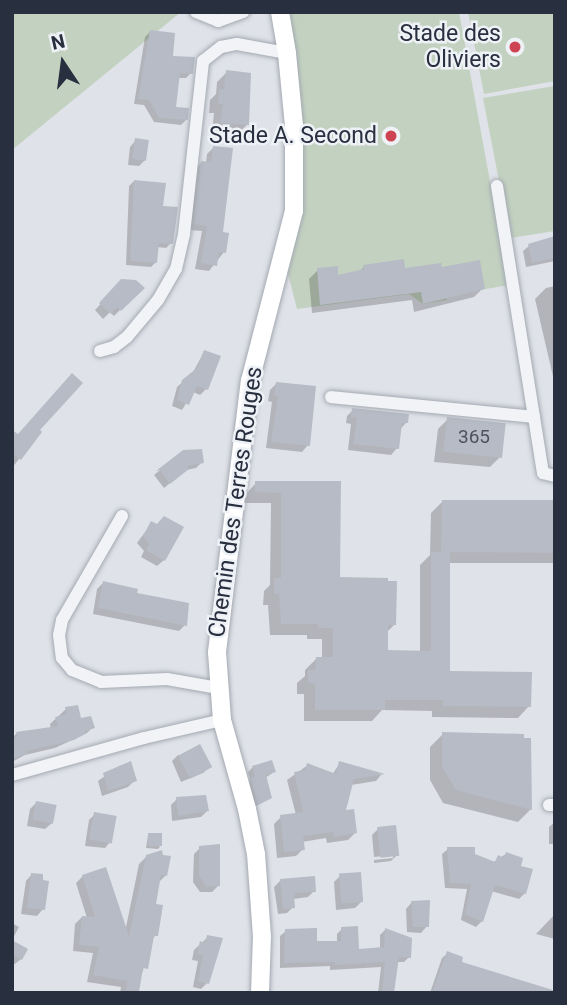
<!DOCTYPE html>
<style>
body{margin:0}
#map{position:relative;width:567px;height:1005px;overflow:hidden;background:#dfe2e8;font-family:Roboto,sans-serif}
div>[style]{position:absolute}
.green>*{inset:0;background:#c3d2c0}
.shadow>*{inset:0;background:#0003}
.building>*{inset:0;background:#b6bbc5;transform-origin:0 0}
.roads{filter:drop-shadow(0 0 2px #a4a9b2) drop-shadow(0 0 2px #a4a9b2)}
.minor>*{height:12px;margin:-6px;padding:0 6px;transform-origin:6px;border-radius:6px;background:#f1f3f6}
.secondary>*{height:18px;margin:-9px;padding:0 9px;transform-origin:9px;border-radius:9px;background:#fff}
.dots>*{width:19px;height:19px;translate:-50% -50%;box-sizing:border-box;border:4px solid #eef1f6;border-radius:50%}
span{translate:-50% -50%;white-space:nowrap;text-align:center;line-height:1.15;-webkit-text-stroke:5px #eef1f6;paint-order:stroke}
.number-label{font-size:19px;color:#4c5260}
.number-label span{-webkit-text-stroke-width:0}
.poi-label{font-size:23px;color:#282f3f}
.right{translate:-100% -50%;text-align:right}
.street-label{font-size:23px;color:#282f3f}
.frame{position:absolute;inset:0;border:14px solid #282f3f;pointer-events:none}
.north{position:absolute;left:28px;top:28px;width:70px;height:70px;-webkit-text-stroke:5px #eef1f6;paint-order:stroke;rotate:347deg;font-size:19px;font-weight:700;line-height:28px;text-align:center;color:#282f3f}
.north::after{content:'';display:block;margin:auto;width:24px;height:32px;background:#282f3f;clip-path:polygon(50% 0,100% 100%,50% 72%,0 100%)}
</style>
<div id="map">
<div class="green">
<div style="clip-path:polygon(12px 12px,181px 12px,12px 150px)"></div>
<div style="clip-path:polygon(287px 12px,459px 12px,509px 285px,446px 296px,447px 300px,423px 304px,409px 294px,297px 309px,287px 270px,303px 201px,297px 71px)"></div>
<div style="clip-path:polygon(468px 12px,555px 12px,555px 81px,484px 94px)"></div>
<div style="clip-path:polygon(555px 86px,555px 231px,510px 238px,483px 98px)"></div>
</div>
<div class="shadow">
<div style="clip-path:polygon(150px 32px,171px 57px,191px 73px,186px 78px,178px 78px,174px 108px,186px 120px,181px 125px,154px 122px,144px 105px,134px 104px,145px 37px)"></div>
<div style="clip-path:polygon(227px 72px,247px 125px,237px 134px,212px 132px,214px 113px,209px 113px,210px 100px,216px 94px,217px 82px)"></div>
<div style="clip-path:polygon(136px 140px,145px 160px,139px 166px,128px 165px,130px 147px)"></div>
<div style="clip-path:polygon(213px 148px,224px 252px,209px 271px,195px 269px,202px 231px,189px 230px,195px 169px,201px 163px,206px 163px,207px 154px)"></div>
<div style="clip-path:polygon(134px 181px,162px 208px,171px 243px,166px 248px,157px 247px,156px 262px,151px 267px,126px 265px,129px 186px)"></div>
<div style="clip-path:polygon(555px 238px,555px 261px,526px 267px,523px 251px,529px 246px)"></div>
<div style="clip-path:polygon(364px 267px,440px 269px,483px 288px,474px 297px,414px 312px,412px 300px,312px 313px,309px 279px,318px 270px,337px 277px,359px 272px)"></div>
<div style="clip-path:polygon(555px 286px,555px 385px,535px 299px,546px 288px)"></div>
<div style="clip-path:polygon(115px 288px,142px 288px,114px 316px,110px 312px,103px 319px,95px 310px)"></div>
<div style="clip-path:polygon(204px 352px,206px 389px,200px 395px,193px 392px,182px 410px,172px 406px,177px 387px,192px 374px)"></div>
<div style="clip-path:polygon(277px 383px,308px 445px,302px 452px,266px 448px,272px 402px,268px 401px,270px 390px)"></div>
<div style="clip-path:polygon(353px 410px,407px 422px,400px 429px,397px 448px,391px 455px,348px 450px,351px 424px,346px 423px,347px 416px)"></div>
<div style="clip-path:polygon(448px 419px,500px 457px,490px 467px,434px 462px,438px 429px)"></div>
<div style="clip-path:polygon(37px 430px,40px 432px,12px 468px,12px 432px,17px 436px)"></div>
<div style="clip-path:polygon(184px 451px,202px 462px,196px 468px,186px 470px,164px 488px,154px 475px)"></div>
<div style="clip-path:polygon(256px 483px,339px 483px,339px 579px,395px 624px,386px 633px,386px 652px,420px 653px,420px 565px,430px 555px,431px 513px,442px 502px,555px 501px,555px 563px,448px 563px,448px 673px,529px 706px,518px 718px,432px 717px,432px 711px,382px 710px,372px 721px,304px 721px,304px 694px,297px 694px,297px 683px,305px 676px,305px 670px,316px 659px,322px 659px,322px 639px,307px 639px,307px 635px,270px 635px,268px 605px,263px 605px,264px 591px,270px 585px,271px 503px,245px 503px,245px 495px)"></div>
<div style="clip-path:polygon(151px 524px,164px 560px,157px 566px,141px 557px,144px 551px,137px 543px)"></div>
<div style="clip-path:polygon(103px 583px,185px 625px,179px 631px,93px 614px,97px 589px)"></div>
<div style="clip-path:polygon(66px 709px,93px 727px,87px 733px,55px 748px,25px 755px,12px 762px,12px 738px,17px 733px,51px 730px,50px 724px)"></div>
<div style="clip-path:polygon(443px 734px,531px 809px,518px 822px,443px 803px,430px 780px,430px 747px)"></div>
<div style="clip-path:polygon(178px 755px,210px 767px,203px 773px,181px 782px,172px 761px)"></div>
<div style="clip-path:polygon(130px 763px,135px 780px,128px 787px,102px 796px,98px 781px,119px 766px)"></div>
<div style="clip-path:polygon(340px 763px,381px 775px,376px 781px,351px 785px,343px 812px,355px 833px,348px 840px,327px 843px,326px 838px,302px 842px,303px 849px,296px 856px,277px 858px,274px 824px,281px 817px,296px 815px,287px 780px,308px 765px,332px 775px)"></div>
<div style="clip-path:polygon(253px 767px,274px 772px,265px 778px,270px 798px,253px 808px,246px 784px,250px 780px,248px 772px)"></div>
<div style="clip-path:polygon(177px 799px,207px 811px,201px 817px,172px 821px,171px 805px)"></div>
<div style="clip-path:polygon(36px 803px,52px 823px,45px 829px,27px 826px,30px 809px)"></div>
<div style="clip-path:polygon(95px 814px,111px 841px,105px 848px,85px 846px,89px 820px)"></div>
<div style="clip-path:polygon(555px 822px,555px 844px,549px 844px,549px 827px)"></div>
<div style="clip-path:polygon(378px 829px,397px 855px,391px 861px,374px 863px,374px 860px,393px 858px,393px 855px,374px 857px,372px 835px)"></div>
<div style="clip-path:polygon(148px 835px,160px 847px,158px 849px,146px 848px)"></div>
<div style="clip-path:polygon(200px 848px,219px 885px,212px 892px,200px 892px,193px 882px,194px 854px)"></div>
<div style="clip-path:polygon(448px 849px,492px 863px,506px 854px,519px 867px,525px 893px,519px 899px,491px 891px,482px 921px,476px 927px,461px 920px,467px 889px,445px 888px,442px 854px)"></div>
<div style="clip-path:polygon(146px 857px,166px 875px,159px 882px,154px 906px,156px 935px,152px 939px,137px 991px,120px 993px,121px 987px,87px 982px,93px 953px,73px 951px,75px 924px,82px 917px,87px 918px,76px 883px,83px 876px,125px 932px,139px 864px)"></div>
<div style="clip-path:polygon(32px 874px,43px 909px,37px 916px,21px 914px,26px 881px)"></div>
<div style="clip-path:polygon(340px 876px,361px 902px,355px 908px,336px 910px,334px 882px)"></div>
<div style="clip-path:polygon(281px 880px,314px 891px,308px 897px,293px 899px,293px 907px,287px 913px,278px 914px,274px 887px)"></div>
<div style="clip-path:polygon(412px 902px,427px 926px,421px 933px,407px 932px,406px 909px)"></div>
<div style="clip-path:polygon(555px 914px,555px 939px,536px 934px)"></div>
<div style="clip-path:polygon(12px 923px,19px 927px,12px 940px)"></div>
<div style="clip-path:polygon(342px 929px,357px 951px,380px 949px,380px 935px,385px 930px,409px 957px,404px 962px,397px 962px,393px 993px,378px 993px,381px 967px,330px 970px,330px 966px,280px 968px,280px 936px,286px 931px,315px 943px,337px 943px,337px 934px)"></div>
<div style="clip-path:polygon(208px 937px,207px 983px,201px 989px,193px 987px,198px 961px,192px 960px,194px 950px)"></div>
<div style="clip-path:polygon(12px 942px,21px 959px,15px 964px,12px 963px)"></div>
<div style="clip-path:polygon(448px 953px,459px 963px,454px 993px,430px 993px,442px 958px)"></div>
</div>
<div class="building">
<div style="clip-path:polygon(150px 30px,175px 33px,173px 56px,195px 57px,193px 74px,180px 73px,176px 107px,189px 108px,188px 120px,159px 118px,149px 100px,138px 99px)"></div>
<div style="clip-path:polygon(226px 70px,251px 73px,249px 125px,220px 123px,223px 104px,218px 104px,219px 89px,224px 89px)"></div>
<div style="left:135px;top:138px;width:14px;height:21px;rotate:8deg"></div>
<div style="clip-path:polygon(213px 146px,233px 148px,223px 232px,229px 233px,226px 253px,219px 252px,217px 266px,201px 263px,207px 226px,194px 224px,201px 161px,211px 162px)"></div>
<div style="clip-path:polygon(134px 180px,166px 183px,163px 206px,178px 207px,173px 244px,159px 243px,157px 263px,130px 261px)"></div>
<div style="clip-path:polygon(555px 236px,555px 258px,532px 263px,528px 244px)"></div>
<div style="clip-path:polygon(404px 259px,405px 268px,441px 263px,442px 267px,480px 260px,485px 289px,423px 304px,421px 292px,320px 305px,317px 268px,338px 266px,338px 275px,364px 269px,363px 265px)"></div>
<div style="clip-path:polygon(121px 279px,136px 280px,145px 288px,121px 311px,117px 307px,111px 314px,99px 303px)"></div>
<div style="clip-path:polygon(204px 350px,221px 356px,208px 390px,197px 386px,189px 405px,177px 400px,182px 380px,197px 368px)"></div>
<div style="clip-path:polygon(72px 373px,83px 383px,40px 430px,42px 432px,21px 460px,12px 453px,12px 430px,18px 434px)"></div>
<div style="clip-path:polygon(276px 382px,316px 386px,310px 446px,271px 442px,278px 396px,274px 396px)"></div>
<div style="clip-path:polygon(352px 408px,409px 414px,408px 423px,402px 423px,399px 449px,353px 444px,357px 418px,351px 417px)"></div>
<div style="left:447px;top:417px;width:59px;height:35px;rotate:6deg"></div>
<div style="clip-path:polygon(202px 449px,204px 463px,187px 466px,189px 469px,170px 484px,160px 470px,156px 471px,183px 450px)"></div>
<div style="clip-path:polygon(255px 481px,341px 481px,340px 577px,388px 578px,388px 581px,397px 581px,396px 625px,388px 625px,388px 650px,431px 651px,431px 552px,441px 552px,442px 500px,555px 500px,555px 553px,444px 552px,450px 552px,450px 671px,532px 672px,531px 707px,443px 706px,443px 700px,385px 700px,385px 710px,315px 710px,315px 684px,308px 683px,308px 670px,315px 670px,316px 657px,333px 657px,333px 628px,318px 628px,318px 624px,281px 624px,279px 594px,274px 594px,274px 578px,281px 578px,281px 493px,255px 492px)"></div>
<div style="clip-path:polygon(164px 516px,184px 527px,165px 561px,146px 550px,149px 544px,143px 536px,151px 521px,157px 524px)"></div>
<div style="clip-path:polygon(103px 581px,138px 589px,137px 593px,189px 603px,187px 626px,98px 608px)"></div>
<div style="clip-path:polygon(78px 705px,81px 718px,91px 716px,95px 728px,85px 731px,85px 734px,74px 740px,27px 751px,28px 754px,12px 759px,12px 738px,18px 736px,16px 732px,58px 726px,55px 717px,67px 714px,65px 707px)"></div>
<div style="clip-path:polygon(442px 732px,524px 734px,524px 738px,531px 738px,532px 810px,456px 790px,442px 767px)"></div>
<div style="left:200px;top:744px;width:26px;height:25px;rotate:62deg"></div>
<div style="clip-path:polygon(272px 760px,276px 772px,266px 775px,272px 798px,258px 805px,250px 778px,255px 777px,252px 766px)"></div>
<div style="clip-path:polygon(131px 761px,137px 781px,108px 791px,103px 773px)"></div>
<div style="clip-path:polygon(339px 761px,385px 774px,354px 779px,346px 810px,354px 809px,357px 833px,334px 837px,333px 832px,303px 836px,305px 850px,284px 852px,280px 815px,303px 812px,294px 772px,305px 770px,307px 763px,336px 774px)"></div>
<div style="clip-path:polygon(206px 795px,209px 811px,178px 816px,176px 797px)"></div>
<div style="left:36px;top:801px;width:21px;height:19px;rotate:11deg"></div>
<div style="left:94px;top:812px;width:23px;height:28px;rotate:10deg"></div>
<div style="left:396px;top:825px;width:31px;height:19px;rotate:84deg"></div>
<div style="left:148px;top:833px;width:14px;height:13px"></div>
<div style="clip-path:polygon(220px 844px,220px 886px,206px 887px,199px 875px,199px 846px)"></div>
<div style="clip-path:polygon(447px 847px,475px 847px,475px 854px,495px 862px,498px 855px,504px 858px,506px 852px,523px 858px,521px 866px,533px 869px,526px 894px,495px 885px,483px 922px,465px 914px,471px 884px,450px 883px)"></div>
<div style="clip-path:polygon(162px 850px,163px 855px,171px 856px,167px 876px,161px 875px,156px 904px,163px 905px,158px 936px,154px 936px,148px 969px,143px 968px,139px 992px,126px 990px,127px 981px,93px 975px,99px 947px,79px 945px,82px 916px,95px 917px,82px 875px,106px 867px,129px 936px,146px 855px)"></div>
<div style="left:361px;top:872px;width:30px;height:22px;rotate:86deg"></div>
<div style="clip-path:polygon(31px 873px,43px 874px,43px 880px,49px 881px,45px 910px,27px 908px)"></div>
<div style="clip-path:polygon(315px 876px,316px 892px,294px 893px,295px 908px,283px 909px,280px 879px)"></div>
<div style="clip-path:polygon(430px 900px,429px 927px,413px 927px,411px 901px)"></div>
<div style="clip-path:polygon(358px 926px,359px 949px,384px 947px,385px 928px,412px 938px,411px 958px,399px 957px,394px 993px,382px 993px,385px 962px,335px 965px,335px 962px,284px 963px,285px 929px,317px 928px,317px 941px,341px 941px,341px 927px)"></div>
<div style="clip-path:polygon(207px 935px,223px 938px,209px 984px,198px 981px,203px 955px,197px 954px,200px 941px,205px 943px)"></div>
<div style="clip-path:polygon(12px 940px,28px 949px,22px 960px,12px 954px)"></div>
<div style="clip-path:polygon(447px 951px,463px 957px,462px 962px,553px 990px,552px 993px,432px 993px)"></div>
</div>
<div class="roads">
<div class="minor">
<div style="left:196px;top:12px;width:24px;rotate:22deg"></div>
<div style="left:218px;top:21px;width:27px;rotate:-20deg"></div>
<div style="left:497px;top:186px;width:291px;rotate:80.9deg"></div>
<div style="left:543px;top:473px;width:12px;rotate:14deg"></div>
<div style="left:100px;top:351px;width:15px;rotate:-16deg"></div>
<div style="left:114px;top:347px;width:16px;rotate:-38deg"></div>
<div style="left:127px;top:337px;width:48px;rotate:-50deg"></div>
<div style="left:158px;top:300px;width:36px;rotate:-60deg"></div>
<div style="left:176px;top:269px;width:36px;rotate:-77deg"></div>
<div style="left:184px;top:234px;width:174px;rotate:-83.7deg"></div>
<div style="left:203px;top:61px;width:23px;rotate:-38deg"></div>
<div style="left:221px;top:47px;width:16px;rotate:-11deg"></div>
<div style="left:237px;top:44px;width:51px;rotate:10.2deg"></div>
<div style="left:331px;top:397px;width:204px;rotate:5.6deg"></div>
<div style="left:122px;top:516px;width:120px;rotate:120deg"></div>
<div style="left:62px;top:620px;width:15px;rotate:101deg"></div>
<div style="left:59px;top:635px;width:23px;rotate:83deg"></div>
<div style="left:62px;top:658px;width:16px;rotate:50deg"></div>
<div style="left:72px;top:670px;width:31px;rotate:22deg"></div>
<div style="left:101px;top:682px;width:66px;rotate:-2.6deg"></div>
<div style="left:167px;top:679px;width:52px;rotate:10deg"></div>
<div style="left:12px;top:775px;width:137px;rotate:-15.7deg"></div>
<div style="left:144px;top:738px;width:80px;rotate:-13deg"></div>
<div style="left:549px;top:805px;width:6px"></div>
</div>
<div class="secondary">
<div style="left:260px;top:993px;width:56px;rotate:-88deg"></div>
<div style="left:262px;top:937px;width:83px;rotate:-94.1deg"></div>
<div style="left:256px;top:854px;width:46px;rotate:-101.3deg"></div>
<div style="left:247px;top:809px;width:92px;rotate:-105.7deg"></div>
<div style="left:222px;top:720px;width:68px;rotate:-94.2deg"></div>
<div style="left:217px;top:652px;width:273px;rotate:-83.1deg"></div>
<div style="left:250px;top:381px;width:176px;rotate:-75.5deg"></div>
<div style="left:294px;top:211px;width:85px;rotate:-90deg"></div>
<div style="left:294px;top:126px;width:73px;rotate:-95.5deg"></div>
<div style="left:287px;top:53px;width:42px;rotate:-99.7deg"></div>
</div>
</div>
<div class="dots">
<div style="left:515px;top:47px;background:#ce4352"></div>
<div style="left:391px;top:136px;background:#ce4352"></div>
</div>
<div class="number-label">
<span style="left:474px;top:437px">365</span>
</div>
<div class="poi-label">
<span class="right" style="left:501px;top:47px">Stade des<br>Oliviers</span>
<span class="right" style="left:377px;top:136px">Stade A. Second</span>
</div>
<div class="street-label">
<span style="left:236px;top:502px;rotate:-82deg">Chemin des Terres Rouges</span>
</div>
<div class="frame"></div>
<div class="north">N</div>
</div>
